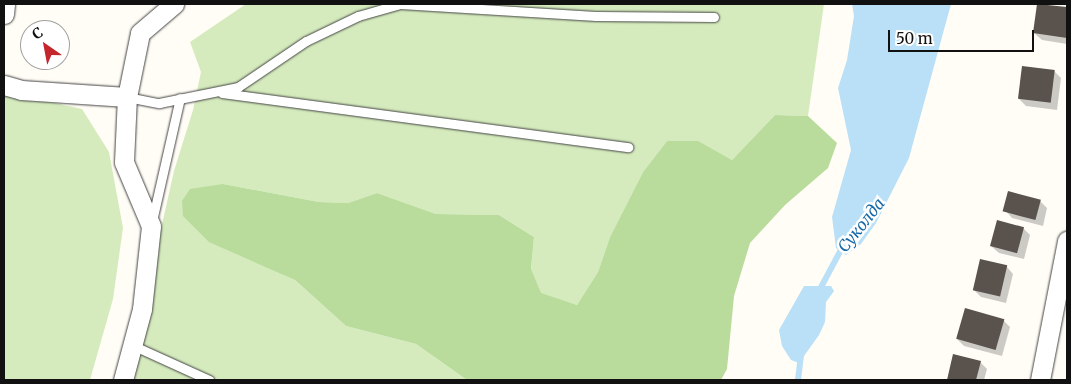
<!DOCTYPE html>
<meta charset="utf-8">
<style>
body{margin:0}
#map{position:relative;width:1071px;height:384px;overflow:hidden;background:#fffdf5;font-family:Merriweather,serif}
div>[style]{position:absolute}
.green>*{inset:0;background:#d5ebbd}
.forest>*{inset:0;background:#b9dc9c}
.water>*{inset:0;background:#b9e0f7}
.shadow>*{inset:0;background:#0003}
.stream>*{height:5.5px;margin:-2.75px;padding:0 2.75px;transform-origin:2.75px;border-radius:2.75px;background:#b9e0f7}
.building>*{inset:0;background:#5a524d;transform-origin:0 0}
.roads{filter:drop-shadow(0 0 1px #444) drop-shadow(0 0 1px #444)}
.lane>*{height:9px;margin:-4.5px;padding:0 4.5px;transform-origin:4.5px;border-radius:4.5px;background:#fff}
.street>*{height:19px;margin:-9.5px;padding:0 9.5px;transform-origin:9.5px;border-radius:9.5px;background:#fff}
span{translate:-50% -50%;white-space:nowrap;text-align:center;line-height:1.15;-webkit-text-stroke:5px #fff;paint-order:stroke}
.water-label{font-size:16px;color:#1768a6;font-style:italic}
.frame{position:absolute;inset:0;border:5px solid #111;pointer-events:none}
.north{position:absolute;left:20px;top:20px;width:50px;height:50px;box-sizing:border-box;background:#fff;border:1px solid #a0a0a0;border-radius:50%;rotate:327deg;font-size:14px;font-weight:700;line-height:20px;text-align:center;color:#111}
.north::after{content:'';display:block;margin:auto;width:18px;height:22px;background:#c4262e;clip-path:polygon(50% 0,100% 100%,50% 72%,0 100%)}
.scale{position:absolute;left:888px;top:30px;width:146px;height:22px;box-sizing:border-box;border:2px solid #111;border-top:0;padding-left:6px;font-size:15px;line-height:18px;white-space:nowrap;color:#111;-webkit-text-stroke:4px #fff;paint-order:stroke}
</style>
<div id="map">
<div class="green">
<div style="clip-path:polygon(246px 4px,824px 4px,808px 116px,775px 115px,732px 160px,698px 142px,667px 141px,643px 172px,610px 237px,598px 272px,577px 305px,541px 294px,531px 270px,534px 237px,499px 215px,436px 214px,377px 193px,348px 203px,319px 202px,223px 184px,263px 265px,295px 280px,346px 326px,416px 344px,467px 380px,127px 380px,174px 171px,193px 110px,201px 72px,190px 42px)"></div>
<div style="clip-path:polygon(4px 92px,82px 109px,109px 152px,123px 228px,113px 299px,90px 380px,4px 380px)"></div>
</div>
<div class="forest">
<div style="clip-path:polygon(775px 115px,808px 116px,837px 143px,828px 168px,785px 205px,750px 243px,734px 296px,727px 369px,721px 380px,467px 380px,416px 344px,346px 326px,295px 280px,209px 242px,183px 216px,182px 201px,190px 189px,223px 184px,319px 202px,348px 203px,377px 193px,436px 214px,499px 215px,534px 237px,531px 269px,541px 293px,577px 305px,598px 272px,610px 237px,643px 172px,667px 141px,698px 141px,732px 160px)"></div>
</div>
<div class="water">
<div style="clip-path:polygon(852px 4px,951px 4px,909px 158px,876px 223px,861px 244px,846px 255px,836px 248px,832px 217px,851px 150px,838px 88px,847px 60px,854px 16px)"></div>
<div style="clip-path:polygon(804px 286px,831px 286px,834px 291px,826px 302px,825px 322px,819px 335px,799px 363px,791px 360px,782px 346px,779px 330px)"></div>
</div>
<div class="shadow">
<div style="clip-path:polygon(1039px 4px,1067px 8px,1067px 44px,1042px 40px,1034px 33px)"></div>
<div style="clip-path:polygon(1054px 71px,1061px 78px,1057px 110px,1026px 106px,1019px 99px)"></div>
<div style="clip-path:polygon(1040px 201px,1047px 208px,1043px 226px,1012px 218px,1005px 210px)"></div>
<div style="clip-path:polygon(1023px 228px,1030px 235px,1024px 259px,999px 253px,991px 246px)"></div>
<div style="clip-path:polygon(1006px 266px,1013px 274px,1006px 303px,981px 297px,974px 290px)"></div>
<div style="clip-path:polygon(1003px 320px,1010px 327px,1002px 356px,964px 346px,957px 339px)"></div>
<div style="clip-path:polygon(954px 356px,980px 362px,987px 369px,984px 380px,948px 380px)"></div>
</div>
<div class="stream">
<div style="left:818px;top:293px;width:51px;rotate:-61.9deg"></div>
<div style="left:798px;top:380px;width:23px;rotate:-83deg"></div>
</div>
<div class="building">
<div style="clip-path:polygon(1037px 4px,1067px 7px,1067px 38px,1033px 33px)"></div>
<div style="left:1022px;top:66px;width:33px;height:33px;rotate:7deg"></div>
<div style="left:1008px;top:191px;width:34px;height:21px;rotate:15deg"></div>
<div style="left:997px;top:220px;width:28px;height:27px;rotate:15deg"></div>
<div style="left:980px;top:259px;width:28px;height:32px;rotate:13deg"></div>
<div style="left:965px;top:308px;width:41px;height:32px;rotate:16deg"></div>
<div style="clip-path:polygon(953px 354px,981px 361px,976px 380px,947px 380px)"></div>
</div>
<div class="roads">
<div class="lane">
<div style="left:222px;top:93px;width:410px;rotate:7.6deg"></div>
<div style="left:127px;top:97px;width:33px;rotate:11deg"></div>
<div style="left:159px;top:103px;width:81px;rotate:-11.4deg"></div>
<div style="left:238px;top:87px;width:82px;rotate:-34.1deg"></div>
<div style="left:306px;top:41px;width:58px;rotate:-25.7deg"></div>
<div style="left:358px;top:16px;width:44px;rotate:-15.9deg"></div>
<div style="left:400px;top:4px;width:196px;rotate:3.5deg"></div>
<div style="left:596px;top:16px;width:118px;rotate:0.5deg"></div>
<div style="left:152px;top:221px;width:126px;rotate:-77.2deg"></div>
<div style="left:132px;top:345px;width:85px;rotate:24.4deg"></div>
</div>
<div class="street">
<div style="left:4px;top:14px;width:10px;rotate:-84deg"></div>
<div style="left:4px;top:85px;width:18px;rotate:16deg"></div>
<div style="left:21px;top:90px;width:106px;rotate:3.8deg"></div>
<div style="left:123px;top:380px;width:73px;rotate:-75deg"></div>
<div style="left:142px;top:309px;width:83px;rotate:-83.8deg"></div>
<div style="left:151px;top:226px;width:69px;rotate:-112.9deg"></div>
<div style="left:124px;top:162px;width:65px;rotate:-87.4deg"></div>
<div style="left:127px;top:97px;width:65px;rotate:-78.5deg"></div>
<div style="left:140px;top:33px;width:45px;rotate:-40.5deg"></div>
<div style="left:1040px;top:380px;width:142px;rotate:-79deg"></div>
</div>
</div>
<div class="water-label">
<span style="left:861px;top:225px;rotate:-51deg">Суколда</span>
</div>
<div class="frame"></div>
<div class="north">С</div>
<div class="scale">50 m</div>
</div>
